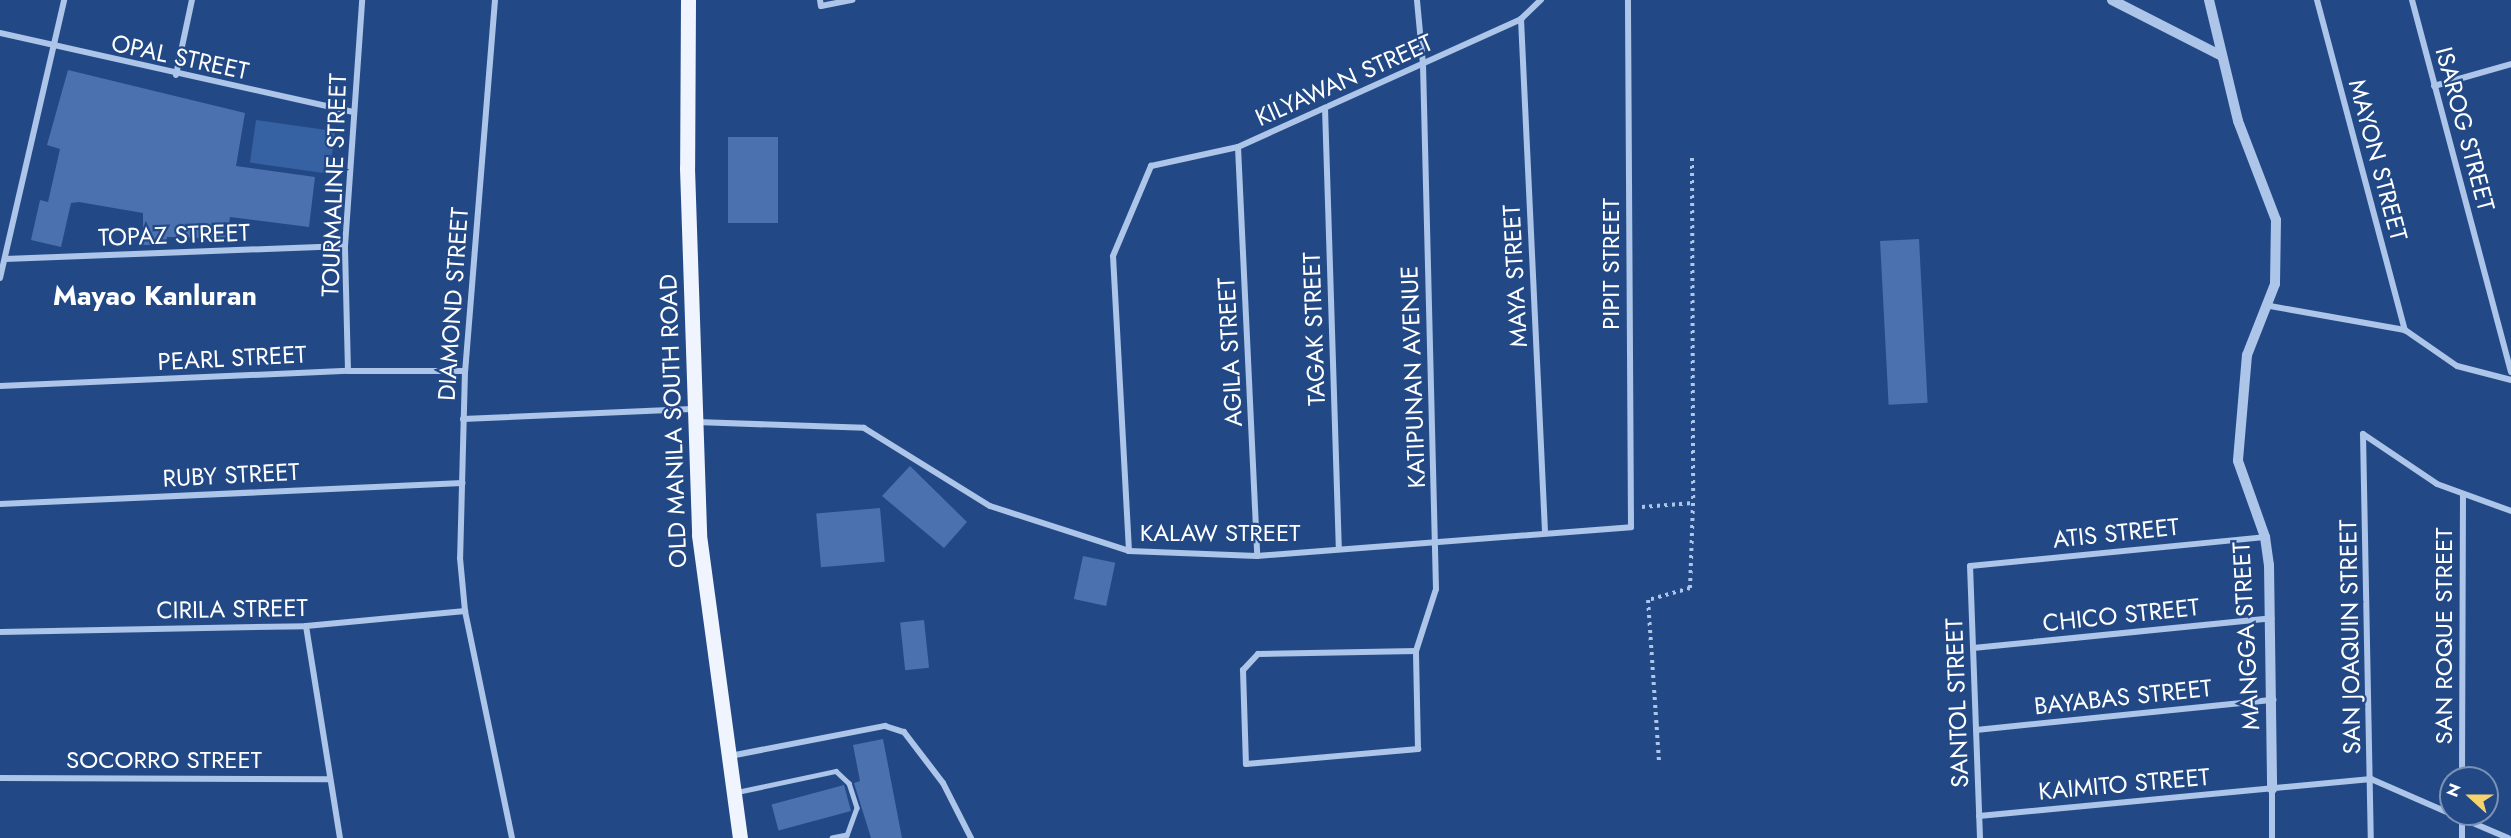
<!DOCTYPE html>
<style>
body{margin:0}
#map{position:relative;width:2511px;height:838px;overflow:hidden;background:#224986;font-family:Jost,sans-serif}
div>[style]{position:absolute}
.green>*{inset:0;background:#3662a3;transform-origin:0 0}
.building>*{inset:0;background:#4b72ae;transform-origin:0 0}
.path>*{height:4px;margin-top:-2px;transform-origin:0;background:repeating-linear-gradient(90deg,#acc5e9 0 3px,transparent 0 7.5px)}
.service>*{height:4.5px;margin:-2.25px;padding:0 2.25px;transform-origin:2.25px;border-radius:2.25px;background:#acc5e9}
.minor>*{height:6px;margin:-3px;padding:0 3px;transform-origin:3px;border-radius:3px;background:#acc5e9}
.tertiary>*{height:10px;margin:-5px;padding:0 5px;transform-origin:5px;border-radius:5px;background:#acc5e9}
.primary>*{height:15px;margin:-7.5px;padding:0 7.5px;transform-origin:7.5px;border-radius:7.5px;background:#eff4fe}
span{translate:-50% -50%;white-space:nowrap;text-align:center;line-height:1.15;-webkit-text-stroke:4.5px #224986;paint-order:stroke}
.street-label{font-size:24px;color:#fff}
.quarter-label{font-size:27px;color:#fff;font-weight:700}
.north{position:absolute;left:2439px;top:766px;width:60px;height:60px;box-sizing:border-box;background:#224986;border:2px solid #7a92b6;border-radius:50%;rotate:291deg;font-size:16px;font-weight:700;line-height:24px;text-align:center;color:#fff}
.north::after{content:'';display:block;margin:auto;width:21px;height:27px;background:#f5d46e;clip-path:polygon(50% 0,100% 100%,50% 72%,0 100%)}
</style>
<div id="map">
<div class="green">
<div style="left:256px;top:120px;width:80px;height:43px;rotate:8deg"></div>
</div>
<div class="building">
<div style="clip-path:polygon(68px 70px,245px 113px,236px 166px,315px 177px,309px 227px,230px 217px,227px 239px,167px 237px,167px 245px,143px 245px,143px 213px,79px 202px,71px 203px,61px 247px,31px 240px,40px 200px,48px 202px,60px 149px,47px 145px)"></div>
<div style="left:728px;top:137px;width:50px;height:86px"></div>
<div style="left:1919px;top:239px;width:164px;height:39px;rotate:87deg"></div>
<div style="clip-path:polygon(910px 466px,967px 522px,944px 548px,882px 496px)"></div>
<div style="left:880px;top:508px;width:54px;height:64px;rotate:85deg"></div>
<div style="left:1083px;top:556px;width:33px;height:44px;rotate:12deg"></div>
<div style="left:924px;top:620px;width:48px;height:24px;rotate:84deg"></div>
<div style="clip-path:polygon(883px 739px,902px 838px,871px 838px,854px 783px,860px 781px,853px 745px)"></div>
<div style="left:844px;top:785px;width:27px;height:75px;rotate:75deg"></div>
</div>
<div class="path">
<div style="left:1692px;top:158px;width:345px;rotate:89.8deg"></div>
<div style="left:1642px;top:507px;width:51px;rotate:-4.5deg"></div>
<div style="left:1693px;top:503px;width:85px;rotate:92deg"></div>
<div style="left:1690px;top:588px;width:44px;rotate:164.1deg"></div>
<div style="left:1648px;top:600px;width:161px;rotate:86.1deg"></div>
</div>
<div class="service">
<div style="left:737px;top:792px;width:101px;rotate:-12deg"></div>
<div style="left:836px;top:771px;width:18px;rotate:43deg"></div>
<div style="left:849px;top:783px;width:26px;rotate:72deg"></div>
<div style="left:857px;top:808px;width:29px;rotate:110deg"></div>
<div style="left:847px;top:835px;width:15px;rotate:169deg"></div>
</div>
<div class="minor">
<div style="left:495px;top:0;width:372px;rotate:94.6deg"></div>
<div style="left:465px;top:371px;width:187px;rotate:91.5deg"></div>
<div style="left:460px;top:558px;width:53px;rotate:84.6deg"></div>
<div style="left:465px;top:611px;width:232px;rotate:78.3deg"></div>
<div style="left:820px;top:0;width:6px;rotate:81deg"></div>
<div style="left:821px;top:6px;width:32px;rotate:-11deg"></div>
<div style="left:2317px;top:0;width:342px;rotate:75.1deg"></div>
<div style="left:2412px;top:0;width:385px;rotate:75.1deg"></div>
<div style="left:1521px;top:19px;width:514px;rotate:87.32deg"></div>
<div style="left:0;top:33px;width:362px;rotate:12.6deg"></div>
<div style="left:176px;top:75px;width:77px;rotate:-78deg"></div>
<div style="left:2434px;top:86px;width:80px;rotate:-15.9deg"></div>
<div style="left:1325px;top:108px;width:441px;rotate:88.2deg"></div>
<div style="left:1238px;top:147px;width:409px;rotate:87.3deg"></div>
<div style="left:5px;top:259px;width:340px;rotate:-2.2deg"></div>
<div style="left:0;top:278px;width:285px;rotate:-77deg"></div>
<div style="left:2270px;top:306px;width:137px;rotate:10.1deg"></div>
<div style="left:2405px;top:330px;width:63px;rotate:34.7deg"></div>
<div style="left:2457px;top:366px;width:56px;rotate:14.5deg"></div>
<div style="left:348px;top:371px;width:125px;rotate:-91.4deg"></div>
<div style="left:345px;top:246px;width:247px;rotate:-86deg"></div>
<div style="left:0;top:386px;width:348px;rotate:-2.5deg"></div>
<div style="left:348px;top:371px;width:117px"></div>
<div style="left:463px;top:419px;width:229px;rotate:-2.5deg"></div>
<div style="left:696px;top:422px;width:168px;rotate:2deg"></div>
<div style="left:864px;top:428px;width:148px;rotate:31.8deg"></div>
<div style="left:990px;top:506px;width:146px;rotate:17.9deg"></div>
<div style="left:1129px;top:551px;width:128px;rotate:2.2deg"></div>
<div style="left:1257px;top:556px;width:375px;rotate:-4.4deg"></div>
<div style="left:1631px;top:527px;width:527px;rotate:-90.33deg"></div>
<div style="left:2363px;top:434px;width:404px;rotate:88.9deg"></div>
<div style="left:2363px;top:434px;width:89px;rotate:34deg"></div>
<div style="left:2437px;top:484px;width:79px;rotate:20deg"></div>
<div style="left:0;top:504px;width:463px;rotate:-2.6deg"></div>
<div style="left:1129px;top:551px;width:295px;rotate:-93.1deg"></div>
<div style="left:1113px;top:256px;width:98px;rotate:-67.1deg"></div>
<div style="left:1151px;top:166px;width:89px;rotate:-12.3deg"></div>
<div style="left:1238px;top:147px;width:311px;rotate:-24.3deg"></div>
<div style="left:1521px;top:19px;width:28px;rotate:-44deg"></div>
<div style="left:306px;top:626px;width:215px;rotate:80.9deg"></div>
<div style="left:0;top:632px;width:306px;rotate:-1.1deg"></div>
<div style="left:306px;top:626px;width:160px;rotate:-5.4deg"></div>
<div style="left:1973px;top:648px;width:300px;rotate:-5.7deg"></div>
<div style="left:1416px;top:651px;width:158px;rotate:178.9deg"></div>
<div style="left:1258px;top:654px;width:22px;rotate:133deg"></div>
<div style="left:1243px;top:670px;width:94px;rotate:88.2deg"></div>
<div style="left:1246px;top:764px;width:173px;rotate:-5deg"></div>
<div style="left:1418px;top:749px;width:98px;rotate:-91.2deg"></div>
<div style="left:1416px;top:651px;width:65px;rotate:-72.1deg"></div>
<div style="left:1436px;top:589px;width:525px;rotate:-91.42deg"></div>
<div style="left:1423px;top:64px;width:64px;rotate:-95.4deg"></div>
<div style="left:1976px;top:730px;width:299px;rotate:-5.8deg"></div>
<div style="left:730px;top:756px;width:158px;rotate:-11deg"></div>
<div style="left:885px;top:726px;width:20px;rotate:18deg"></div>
<div style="left:904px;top:732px;width:64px;rotate:52.6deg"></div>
<div style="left:943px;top:783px;width:62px;rotate:63deg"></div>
<div style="left:0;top:778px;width:328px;rotate:0.2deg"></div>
<div style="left:2462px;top:778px;width:284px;rotate:-89.8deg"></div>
<div style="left:2272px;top:789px;width:49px;rotate:90deg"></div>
<div style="left:2452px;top:814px;width:61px;rotate:23.2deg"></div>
<div style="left:1979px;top:816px;width:394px;rotate:-5.4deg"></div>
<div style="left:2371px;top:779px;width:87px;rotate:23.6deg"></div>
<div style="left:1980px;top:838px;width:272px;rotate:-92.1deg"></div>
<div style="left:1970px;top:566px;width:296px;rotate:-5.6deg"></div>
<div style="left:2462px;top:838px;width:20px;rotate:-90deg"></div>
</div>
<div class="tertiary">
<div style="left:2112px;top:0;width:123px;rotate:27deg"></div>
<div style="left:2209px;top:0;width:124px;rotate:76.5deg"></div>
<div style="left:2238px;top:121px;width:106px;rotate:69deg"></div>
<div style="left:2276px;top:220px;width:64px;rotate:90.9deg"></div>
<div style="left:2275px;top:284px;width:76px;rotate:111.5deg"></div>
<div style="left:2247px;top:355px;width:106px;rotate:94.9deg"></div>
<div style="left:2238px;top:461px;width:81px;rotate:70.4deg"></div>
<div style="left:2265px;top:537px;width:28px;rotate:82deg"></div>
<div style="left:2269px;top:565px;width:224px;rotate:89.2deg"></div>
</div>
<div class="primary">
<div style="left:688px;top:0;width:168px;rotate:90.3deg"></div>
<div style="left:687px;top:168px;width:367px;rotate:88.1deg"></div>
<div style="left:699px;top:535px;width:306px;rotate:82.3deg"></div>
</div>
<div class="street-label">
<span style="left:180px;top:57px;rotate:12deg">OPAL STREET</span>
<span style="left:1344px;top:80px;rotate:-24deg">KILYAWAN STREET</span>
<span style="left:2465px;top:129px;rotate:75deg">ISAROG STREET</span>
<span style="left:2378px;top:160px;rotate:75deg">MAYON STREET</span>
<span style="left:334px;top:185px;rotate:-88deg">TOURMALINE STREET</span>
<span style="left:174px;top:235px;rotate:-2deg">TOPAZ STREET</span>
<span style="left:1611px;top:264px;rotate:-90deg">PIPIT STREET</span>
<span style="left:1515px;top:276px;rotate:-93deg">MAYA STREET</span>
<span style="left:453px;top:304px;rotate:-86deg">DIAMOND STREET</span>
<span style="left:1314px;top:329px;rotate:-92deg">TAGAK STREET</span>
<span style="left:1230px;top:352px;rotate:-93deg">AGILA STREET</span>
<span style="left:232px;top:358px;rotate:-3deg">PEARL STREET</span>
<span style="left:1413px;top:377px;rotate:-92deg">KATIPUNAN AVENUE</span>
<span style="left:673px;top:421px;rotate:-92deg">OLD MANILA SOUTH ROAD</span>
<span style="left:231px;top:475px;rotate:-3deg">RUBY STREET</span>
<span style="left:1220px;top:533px">KALAW STREET</span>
<span style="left:2116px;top:533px;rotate:-6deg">ATIS STREET</span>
<span style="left:232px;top:609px;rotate:-1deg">CIRILA STREET</span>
<span style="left:2121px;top:615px;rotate:-6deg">CHICO STREET</span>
<span style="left:2246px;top:636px;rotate:-93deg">MANGGA STREET</span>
<span style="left:2444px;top:636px;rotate:-90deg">SAN ROQUE STREET</span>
<span style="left:2350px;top:637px;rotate:-91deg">SAN JOAQUIN STREET</span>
<span style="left:2123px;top:697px;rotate:-6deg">BAYABAS STREET</span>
<span style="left:1957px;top:703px;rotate:-92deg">SANTOL STREET</span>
<span style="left:164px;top:760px">SOCORRO STREET</span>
<span style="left:2124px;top:784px;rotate:-5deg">KAIMITO STREET</span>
</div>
<div class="quarter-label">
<span style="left:155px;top:296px">Mayao Kanluran</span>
</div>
<div class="north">N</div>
</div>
